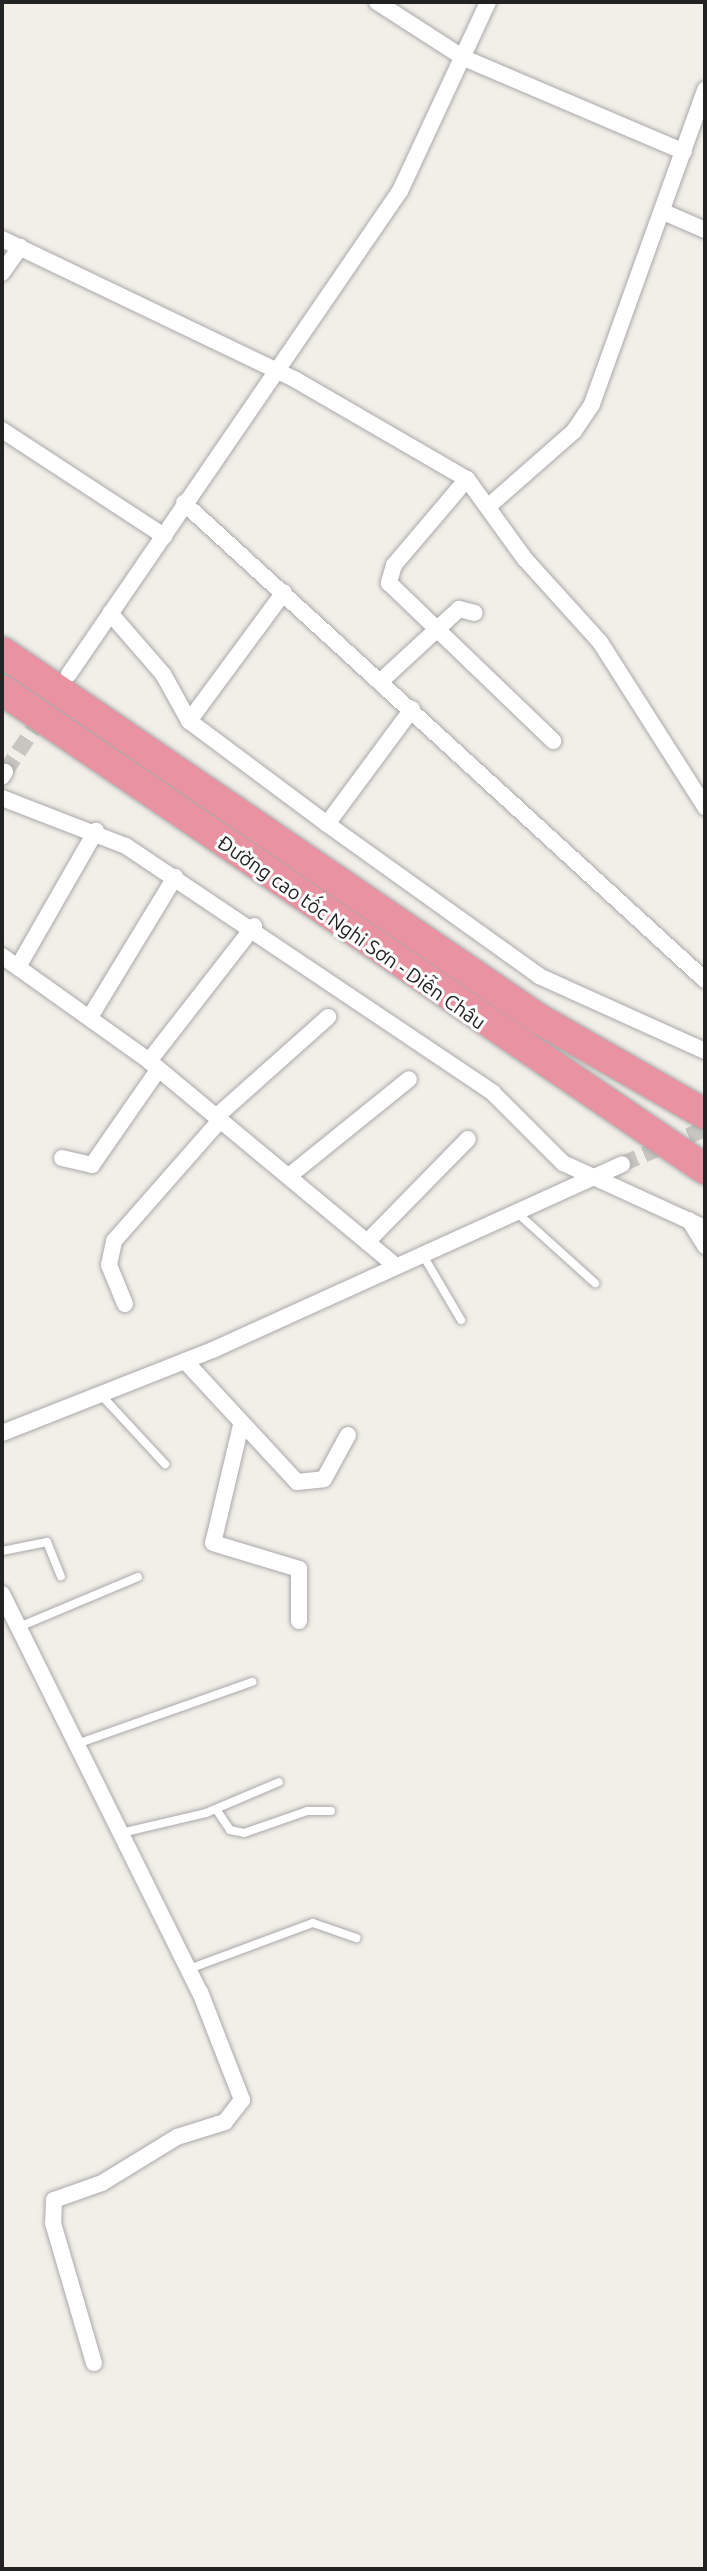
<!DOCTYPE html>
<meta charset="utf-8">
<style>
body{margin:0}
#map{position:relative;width:707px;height:2571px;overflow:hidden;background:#f2efe9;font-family:Ubuntu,sans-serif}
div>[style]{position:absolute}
.street-tunnel>*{height:16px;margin-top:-8px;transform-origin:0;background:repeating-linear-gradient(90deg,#c8c6c1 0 16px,transparent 0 24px)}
.roads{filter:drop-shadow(0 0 2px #a9a9a9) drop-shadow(0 0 2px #a9a9a9)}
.lane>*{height:8px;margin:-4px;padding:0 4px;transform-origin:4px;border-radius:4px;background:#fff}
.street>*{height:16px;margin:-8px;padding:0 8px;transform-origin:8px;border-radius:8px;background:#fff}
.highway>*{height:30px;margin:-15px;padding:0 15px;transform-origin:15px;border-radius:15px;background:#e892a2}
span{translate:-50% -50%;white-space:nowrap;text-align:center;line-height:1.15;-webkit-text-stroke:6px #fff;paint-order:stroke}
.street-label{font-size:20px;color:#222}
.frame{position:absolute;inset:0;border:4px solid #222;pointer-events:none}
</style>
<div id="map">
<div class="street-tunnel">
<div style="left:5px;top:772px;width:71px;rotate:-56.5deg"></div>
<div style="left:622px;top:1164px;width:90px;rotate:-22.9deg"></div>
</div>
<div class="roads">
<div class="lane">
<div style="left:515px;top:1211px;width:108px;rotate:42deg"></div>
<div style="left:421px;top:1252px;width:79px;rotate:59.5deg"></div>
<div style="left:102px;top:1396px;width:93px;rotate:47.2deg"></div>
<div style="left:2px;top:1551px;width:46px;rotate:-11.3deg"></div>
<div style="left:47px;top:1542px;width:37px;rotate:68deg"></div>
<div style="left:19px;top:1627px;width:129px;rotate:-22.8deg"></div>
<div style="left:77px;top:1744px;width:186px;rotate:-19.5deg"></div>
<div style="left:216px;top:1809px;width:25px;rotate:56deg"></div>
<div style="left:230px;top:1830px;width:14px;rotate:12deg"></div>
<div style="left:244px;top:1833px;width:67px;rotate:-19.2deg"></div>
<div style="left:307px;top:1811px;width:24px"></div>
<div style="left:121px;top:1833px;width:87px;rotate:-13.2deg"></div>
<div style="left:206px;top:1813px;width:79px;rotate:-23deg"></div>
<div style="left:189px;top:1969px;width:132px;rotate:-20.4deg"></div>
<div style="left:313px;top:1923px;width:46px;rotate:19.2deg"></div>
</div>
<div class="street">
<div style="left:377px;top:2px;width:103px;rotate:32.8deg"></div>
<div style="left:464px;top:58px;width:239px;rotate:23.1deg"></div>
<div style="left:666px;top:213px;width:43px;rotate:23.6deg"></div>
<div style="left:2px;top:239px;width:326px;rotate:25.6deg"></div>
<div style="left:296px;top:380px;width:198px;rotate:30.1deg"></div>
<div style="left:467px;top:479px;width:99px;rotate:54.1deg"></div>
<div style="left:525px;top:559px;width:112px;rotate:47.9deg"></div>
<div style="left:600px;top:642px;width:196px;rotate:57.5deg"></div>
<div style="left:2px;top:273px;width:32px;rotate:-55deg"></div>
<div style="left:2px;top:430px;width:194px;rotate:33.2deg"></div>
<div style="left:467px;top:479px;width:113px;rotate:130.3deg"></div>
<div style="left:394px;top:565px;width:19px;rotate:106deg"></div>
<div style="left:389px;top:583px;width:228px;rotate:43.9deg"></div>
<div style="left:184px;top:503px;width:706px;rotate:42.48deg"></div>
<div style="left:491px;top:504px;width:111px;rotate:-41.3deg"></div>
<div style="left:574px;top:431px;width:32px;rotate:-56deg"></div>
<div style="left:592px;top:404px;width:334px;rotate:-70.2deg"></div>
<div style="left:110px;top:613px;width:81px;rotate:49deg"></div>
<div style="left:163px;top:674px;width:54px;rotate:61deg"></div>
<div style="left:189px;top:721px;width:172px;rotate:36.7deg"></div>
<div style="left:327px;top:824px;width:261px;rotate:35.6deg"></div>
<div style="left:539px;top:976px;width:182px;rotate:24.3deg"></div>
<div style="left:69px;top:674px;width:586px;rotate:-55.58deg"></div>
<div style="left:400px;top:191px;width:208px;rotate:-65deg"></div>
<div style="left:382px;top:680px;width:105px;rotate:-42.7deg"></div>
<div style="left:459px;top:609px;width:16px;rotate:14deg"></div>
<div style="left:189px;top:721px;width:160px;rotate:-53.6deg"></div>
<div style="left:2px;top:777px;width:6px;rotate:-59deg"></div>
<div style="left:2px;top:798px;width:133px;rotate:21.2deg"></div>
<div style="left:126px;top:846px;width:442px;rotate:33.9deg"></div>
<div style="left:493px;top:1093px;width:99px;rotate:45deg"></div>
<div style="left:563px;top:1163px;width:156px;rotate:24.6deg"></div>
<div style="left:327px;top:824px;width:143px;rotate:-53.5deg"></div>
<div style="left:2px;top:956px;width:181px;rotate:35.5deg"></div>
<div style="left:149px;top:1061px;width:316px;rotate:39.7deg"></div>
<div style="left:18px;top:967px;width:157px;rotate:-60.2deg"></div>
<div style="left:90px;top:1017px;width:164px;rotate:-58.7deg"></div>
<div style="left:149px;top:1061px;width:171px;rotate:-52.1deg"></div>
<div style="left:217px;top:1116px;width:149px;rotate:-41.7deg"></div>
<div style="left:62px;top:1158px;width:31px;rotate:13deg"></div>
<div style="left:92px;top:1165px;width:116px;rotate:-55.2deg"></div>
<div style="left:289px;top:1176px;width:154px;rotate:-38.9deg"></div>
<div style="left:689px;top:1220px;width:31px;rotate:58deg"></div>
<div style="left:367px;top:1242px;width:144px;rotate:-45.6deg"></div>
<div style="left:125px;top:1304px;width:42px;rotate:-112.3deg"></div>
<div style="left:109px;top:1265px;width:25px;rotate:-78deg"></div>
<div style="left:114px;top:1241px;width:162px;rotate:-48.7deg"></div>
<div style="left:185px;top:1361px;width:165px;rotate:47.2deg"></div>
<div style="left:297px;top:1482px;width:27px;rotate:-6deg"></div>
<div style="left:324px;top:1479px;width:50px;rotate:-61.4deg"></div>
<div style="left:241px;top:1425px;width:121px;rotate:103.3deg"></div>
<div style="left:213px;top:1543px;width:90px;rotate:16.8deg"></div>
<div style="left:299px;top:1569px;width:52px;rotate:90deg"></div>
<div style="left:2px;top:1433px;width:229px;rotate:-21.5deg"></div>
<div style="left:215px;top:1349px;width:447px;rotate:-24.4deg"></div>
<div style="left:2px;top:1594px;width:445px;rotate:63.6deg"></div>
<div style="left:200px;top:1992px;width:116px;rotate:68.7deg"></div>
<div style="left:242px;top:2100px;width:28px;rotate:128deg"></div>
<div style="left:225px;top:2122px;width:50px;rotate:162.6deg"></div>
<div style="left:177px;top:2137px;width:88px;rotate:148.5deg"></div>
<div style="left:102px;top:2183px;width:51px;rotate:160.5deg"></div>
<div style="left:54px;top:2200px;width:23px;rotate:92deg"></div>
<div style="left:53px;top:2223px;width:146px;rotate:73.7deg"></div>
</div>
<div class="highway">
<div style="left:2px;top:652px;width:650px;rotate:34.35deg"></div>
<div style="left:539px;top:1019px;width:191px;rotate:29.8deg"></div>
<div style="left:2px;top:690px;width:851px;rotate:34.27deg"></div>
</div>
</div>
<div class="street-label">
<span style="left:352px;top:932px;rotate:35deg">Đường cao tốc Nghi Sơn - Diễn Châu</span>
</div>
<div class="frame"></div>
</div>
